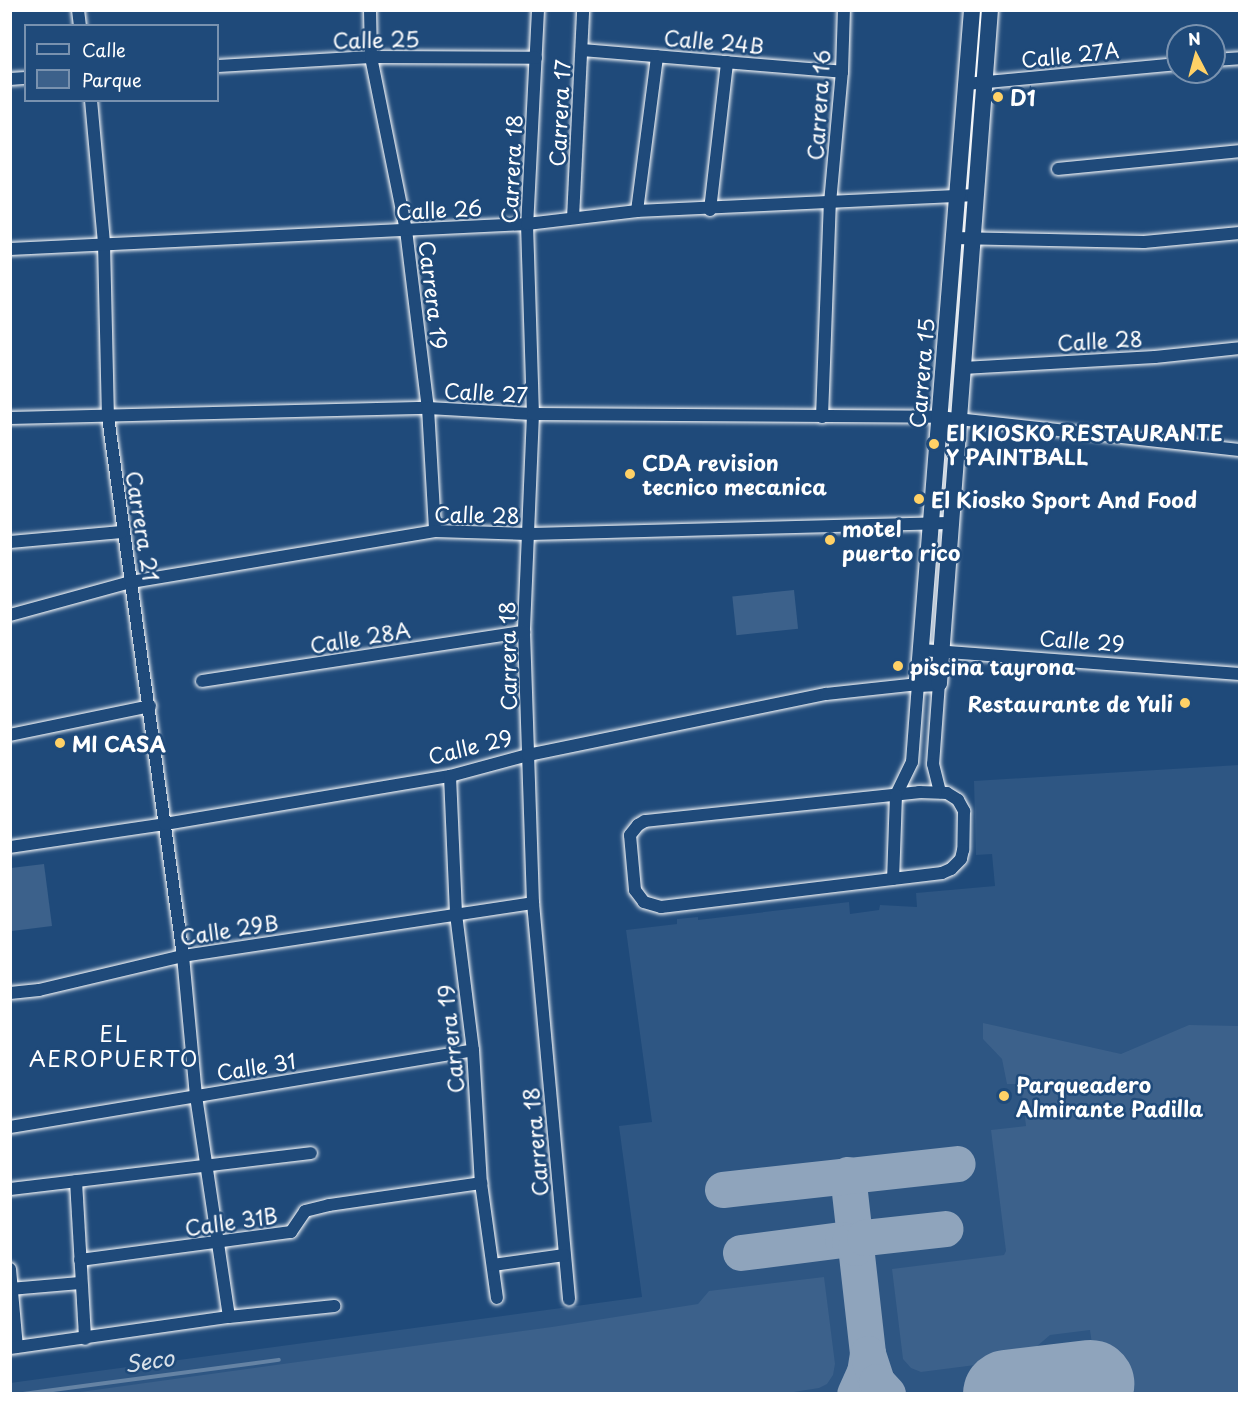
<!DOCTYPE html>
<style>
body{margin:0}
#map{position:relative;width:1250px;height:1404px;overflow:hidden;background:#1f4a7a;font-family:"Playpen Sans",sans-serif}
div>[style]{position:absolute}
.built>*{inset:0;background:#2e5683}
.green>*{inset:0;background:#3c618b;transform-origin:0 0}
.stream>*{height:4px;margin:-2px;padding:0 2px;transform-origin:2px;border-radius:2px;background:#6583a4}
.taxiway>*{height:36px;margin:-18px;padding:0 18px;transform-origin:18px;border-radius:18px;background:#8fa4bc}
.runway>*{height:88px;margin:-44px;padding:0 44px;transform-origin:44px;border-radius:44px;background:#8fa4bc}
.roads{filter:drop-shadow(0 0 2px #fff) drop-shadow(0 0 2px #fff)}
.street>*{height:12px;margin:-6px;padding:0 6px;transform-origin:6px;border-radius:6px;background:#1f4a7a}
.secondary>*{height:16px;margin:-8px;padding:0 8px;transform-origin:8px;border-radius:8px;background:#1f4a7a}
.dots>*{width:16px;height:16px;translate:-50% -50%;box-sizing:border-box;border:3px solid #1f4a7a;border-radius:50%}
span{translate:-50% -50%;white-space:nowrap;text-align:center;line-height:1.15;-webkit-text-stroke:5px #1f4a7a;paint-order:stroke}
.street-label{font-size:21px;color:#fff}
.poi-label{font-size:21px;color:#fff;font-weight:700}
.left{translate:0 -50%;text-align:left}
.right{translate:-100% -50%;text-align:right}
.neighbourhood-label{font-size:22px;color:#fff;letter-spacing:1.5px}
.water-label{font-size:22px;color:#d8e0e8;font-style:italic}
.frame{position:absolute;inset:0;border:12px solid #fff;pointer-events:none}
.legend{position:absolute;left:24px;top:24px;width:195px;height:78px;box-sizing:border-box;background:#1f4a7a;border:2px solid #7992af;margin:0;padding:8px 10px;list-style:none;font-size:18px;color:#fff}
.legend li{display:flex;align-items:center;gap:12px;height:30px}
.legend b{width:30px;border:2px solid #7992af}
.north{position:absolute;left:1166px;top:24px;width:60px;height:60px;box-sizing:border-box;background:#1f4a7a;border:2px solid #7992af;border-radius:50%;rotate:354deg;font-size:16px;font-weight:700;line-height:24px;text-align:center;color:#fff}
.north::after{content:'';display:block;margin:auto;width:21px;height:27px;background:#ffd166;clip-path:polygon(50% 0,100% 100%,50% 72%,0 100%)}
</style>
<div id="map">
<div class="built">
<div style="clip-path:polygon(1239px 765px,1239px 1393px,11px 1394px,10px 1383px,642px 1297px,619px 1126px,652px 1122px,626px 930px,677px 924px,677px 919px,698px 917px,698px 920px,849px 902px,850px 914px,879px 910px,880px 905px,917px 907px,916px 893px,995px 886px,992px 854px,976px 855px,974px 781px)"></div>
</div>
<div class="green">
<div style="left:794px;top:590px;width:39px;height:62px;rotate:84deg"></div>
<div style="clip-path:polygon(44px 864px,52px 926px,12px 931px,11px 868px)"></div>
<div style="clip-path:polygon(983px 1023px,1121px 1054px,1189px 1025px,1239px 1026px,1239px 1393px,1099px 1393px,1090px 1330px,1050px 1335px,1022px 1359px,921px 1372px,911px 1368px,903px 1359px,892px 1269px,1004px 1255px,1006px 1251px,991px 1130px,1026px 1126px,1021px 1084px,1007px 1084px,1002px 1059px,983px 1039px)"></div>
<div style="clip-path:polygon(824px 1277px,835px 1364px,833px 1375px,827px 1384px,819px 1388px,781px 1394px,73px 1393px,552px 1327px,698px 1304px,709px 1291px)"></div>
</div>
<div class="stream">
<div style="left:23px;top:1394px;width:258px;rotate:-7.6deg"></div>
</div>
<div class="taxiway">
<div style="left:848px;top:1175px;width:180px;rotate:83.6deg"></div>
<div style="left:868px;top:1354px;width:18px;rotate:99deg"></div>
<div style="left:865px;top:1372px;width:24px;rotate:114deg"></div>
<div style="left:723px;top:1190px;width:236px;rotate:-6.3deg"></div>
<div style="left:741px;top:1253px;width:103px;rotate:-7.3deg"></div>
<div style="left:843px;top:1240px;width:7px;rotate:16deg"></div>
<div style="left:850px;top:1242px;width:8px;rotate:45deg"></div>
<div style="left:856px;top:1248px;width:13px;rotate:-48deg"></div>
<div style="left:865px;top:1238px;width:81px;rotate:-6.3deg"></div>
<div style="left:868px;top:1354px;width:29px;rotate:72deg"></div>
<div style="left:877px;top:1382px;width:16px;rotate:47deg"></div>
</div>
<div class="runway">
<div style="left:1007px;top:1394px;width:84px;rotate:-6.9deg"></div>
</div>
<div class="roads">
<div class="street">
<div style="left:78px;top:10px;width:16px;rotate:83deg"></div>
<div style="left:370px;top:10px;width:47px;rotate:88.8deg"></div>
<div style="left:371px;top:57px;width:177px;rotate:78.6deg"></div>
<div style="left:406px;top:230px;width:179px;rotate:83deg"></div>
<div style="left:428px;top:408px;width:123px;rotate:86.7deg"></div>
<div style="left:538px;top:10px;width:214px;rotate:92.9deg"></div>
<div style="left:527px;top:224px;width:190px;rotate:88.2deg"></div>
<div style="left:533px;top:414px;width:218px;rotate:92.4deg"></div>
<div style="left:524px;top:632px;width:271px;rotate:88.1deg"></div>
<div style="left:533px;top:903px;width:398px;rotate:84.8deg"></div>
<div style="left:582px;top:50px;width:261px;rotate:4.8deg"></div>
<div style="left:1214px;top:60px;width:26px;rotate:-4deg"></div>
<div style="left:218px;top:66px;width:153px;rotate:-3.4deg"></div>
<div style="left:371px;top:57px;width:165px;rotate:0.3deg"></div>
<div style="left:10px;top:79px;width:16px;rotate:-4deg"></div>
<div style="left:966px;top:84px;width:213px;rotate:-5.4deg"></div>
<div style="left:91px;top:100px;width:144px;rotate:84.8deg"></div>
<div style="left:104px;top:243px;width:174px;rotate:88.7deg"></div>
<div style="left:108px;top:417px;width:544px;rotate:82.08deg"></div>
<div style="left:183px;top:956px;width:141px;rotate:84.7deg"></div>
<div style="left:196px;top:1096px;width:223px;rotate:81.5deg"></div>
<div style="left:1058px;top:169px;width:183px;rotate:-5.6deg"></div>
<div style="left:710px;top:210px;width:149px;rotate:-83.4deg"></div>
<div style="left:637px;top:211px;width:156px;rotate:-82.6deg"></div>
<div style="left:573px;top:218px;width:208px;rotate:-87.2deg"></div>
<div style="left:954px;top:238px;width:190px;rotate:1.2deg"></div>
<div style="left:1144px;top:242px;width:96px;rotate:-5.4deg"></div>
<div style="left:10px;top:249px;width:518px;rotate:-2.77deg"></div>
<div style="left:527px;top:224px;width:111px;rotate:-6.7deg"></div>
<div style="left:637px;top:211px;width:339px;rotate:-2.7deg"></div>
<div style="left:963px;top:368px;width:192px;rotate:-3.3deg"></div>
<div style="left:1155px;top:357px;width:85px;rotate:-6deg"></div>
<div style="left:822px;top:417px;width:214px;rotate:-87.9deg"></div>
<div style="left:830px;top:203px;width:132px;rotate:-84.8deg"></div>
<div style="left:842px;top:72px;width:62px;rotate:-88.2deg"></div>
<div style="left:10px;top:418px;width:418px;rotate:-1.4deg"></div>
<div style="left:428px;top:408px;width:105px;rotate:3.3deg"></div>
<div style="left:533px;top:414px;width:407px;rotate:0.4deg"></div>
<div style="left:940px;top:417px;width:302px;rotate:6.3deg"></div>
<div style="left:10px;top:542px;width:112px;rotate:-5.1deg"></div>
<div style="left:10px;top:615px;width:125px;rotate:-15.3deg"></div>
<div style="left:131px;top:582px;width:308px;rotate:-9.5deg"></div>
<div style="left:435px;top:531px;width:92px;rotate:1.9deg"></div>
<div style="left:527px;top:534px;width:424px;rotate:-1.5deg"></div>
<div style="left:921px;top:650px;width:320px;rotate:4.3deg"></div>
<div style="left:202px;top:681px;width:326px;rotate:-8.7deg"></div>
<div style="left:939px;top:683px;width:81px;rotate:94.2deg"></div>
<div style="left:933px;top:764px;width:29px;rotate:76deg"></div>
<div style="left:10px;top:735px;width:143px;rotate:-11.7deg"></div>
<div style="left:450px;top:776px;width:138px;rotate:87.5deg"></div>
<div style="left:456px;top:914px;width:137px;rotate:82.9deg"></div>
<div style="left:473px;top:1050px;width:133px;rotate:86.6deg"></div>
<div style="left:481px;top:1183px;width:116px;rotate:82.1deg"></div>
<div style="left:919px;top:792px;width:28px;rotate:2deg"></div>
<div style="left:947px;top:793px;width:13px;rotate:32deg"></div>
<div style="left:958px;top:800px;width:13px;rotate:61deg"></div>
<div style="left:964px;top:811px;width:39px;rotate:91deg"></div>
<div style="left:963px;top:850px;width:9px;rotate:103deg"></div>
<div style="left:961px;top:859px;width:14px;rotate:135deg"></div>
<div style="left:951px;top:869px;width:10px;rotate:156deg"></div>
<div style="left:942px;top:873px;width:283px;rotate:173.1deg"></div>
<div style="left:661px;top:907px;width:18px;rotate:-164deg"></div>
<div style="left:644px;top:902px;width:15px;rotate:-127deg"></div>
<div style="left:635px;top:890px;width:55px;rotate:-95.2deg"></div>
<div style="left:630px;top:835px;width:13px;rotate:-51deg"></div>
<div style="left:638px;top:825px;width:8px;rotate:-30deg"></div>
<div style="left:645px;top:821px;width:276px;rotate:-6deg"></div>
<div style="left:10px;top:847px;width:157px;rotate:-8.4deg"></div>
<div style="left:165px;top:824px;width:289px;rotate:-9.6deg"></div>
<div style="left:450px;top:776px;width:81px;rotate:-15.1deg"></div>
<div style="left:528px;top:755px;width:304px;rotate:-11.6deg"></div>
<div style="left:826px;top:694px;width:93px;rotate:-6.2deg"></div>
<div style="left:918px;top:684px;width:78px;rotate:94.4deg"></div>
<div style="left:912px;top:762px;width:37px;rotate:116deg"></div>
<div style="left:896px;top:795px;width:84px;rotate:92deg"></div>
<div style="left:10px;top:993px;width:29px;rotate:-6deg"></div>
<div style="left:39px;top:990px;width:148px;rotate:-13.3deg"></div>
<div style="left:183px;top:956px;width:354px;rotate:-8.6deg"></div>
<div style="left:10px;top:1127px;width:469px;rotate:-9.4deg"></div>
<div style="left:76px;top:1181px;width:158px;rotate:86.7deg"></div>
<div style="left:10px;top:1189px;width:303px;rotate:-6.8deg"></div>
<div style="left:80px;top:1260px;width:213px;rotate:-7.6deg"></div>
<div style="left:291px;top:1232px;width:25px;rotate:-56deg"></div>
<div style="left:305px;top:1211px;width:25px;rotate:-14deg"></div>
<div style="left:329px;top:1205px;width:154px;rotate:-8.2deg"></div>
<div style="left:493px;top:1265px;width:72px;rotate:-8deg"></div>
<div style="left:10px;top:1269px;width:78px;rotate:84.9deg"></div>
<div style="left:10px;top:1289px;width:70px;rotate:-4.9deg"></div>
<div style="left:10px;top:1348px;width:221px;rotate:-8.1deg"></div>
<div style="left:229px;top:1317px;width:106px;rotate:-6deg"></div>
</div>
<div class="secondary">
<div style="left:972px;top:10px;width:676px;rotate:94.58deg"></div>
<div style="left:918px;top:684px;width:21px;rotate:-3deg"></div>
<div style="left:939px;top:683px;width:675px;rotate:-85.67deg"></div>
</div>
</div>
<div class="dots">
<div style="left:998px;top:97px;background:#ffd166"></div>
<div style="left:934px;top:444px;background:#ffd166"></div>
<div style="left:630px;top:474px;background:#ffd166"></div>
<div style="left:919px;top:499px;background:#ffd166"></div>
<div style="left:830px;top:540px;background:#ffd166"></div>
<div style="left:898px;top:666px;background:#ffd166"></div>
<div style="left:1185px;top:703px;background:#ffd166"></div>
<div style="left:60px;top:743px;background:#ffd166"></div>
<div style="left:1004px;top:1096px;background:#ffd166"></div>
</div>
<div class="street-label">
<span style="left:376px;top:39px;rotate:-1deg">Calle 25</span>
<span style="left:714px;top:41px;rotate:5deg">Calle 24B</span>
<span style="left:1070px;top:54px;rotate:-6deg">Calle 27A</span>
<span style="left:818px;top:105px;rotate:-86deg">Carrera 16</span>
<span style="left:559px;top:113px;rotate:-87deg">Carrera 17</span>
<span style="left:511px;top:169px;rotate:-87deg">Carrera 18</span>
<span style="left:439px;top:209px;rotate:-3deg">Calle 26</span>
<span style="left:434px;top:295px;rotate:83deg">Carrera 19</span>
<span style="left:1100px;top:340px;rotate:-3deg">Calle 28</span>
<span style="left:921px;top:373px;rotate:-85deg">Carrera 15</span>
<span style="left:486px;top:392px;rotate:3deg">Calle 27</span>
<span style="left:477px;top:514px;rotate:1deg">Calle 28</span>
<span style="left:143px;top:526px;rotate:81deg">Carrera 21</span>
<span style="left:360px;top:637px;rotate:-9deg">Calle 28A</span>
<span style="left:1082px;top:640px;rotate:4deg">Calle 29</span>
<span style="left:507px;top:656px;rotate:-91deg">Carrera 18</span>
<span style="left:470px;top:746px;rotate:-14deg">Calle 29</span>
<span style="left:229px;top:929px;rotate:-9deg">Calle 29B</span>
<span style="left:450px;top:1039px;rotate:-96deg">Carrera 19</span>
<span style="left:256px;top:1066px;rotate:-9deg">Calle 31</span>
<span style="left:535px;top:1142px;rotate:-95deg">Carrera 18</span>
<span style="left:231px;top:1221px;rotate:-8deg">Calle 31B</span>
</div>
<div class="poi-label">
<span class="left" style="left:1010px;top:97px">D1</span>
<span class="left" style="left:946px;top:444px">El KIOSKO RESTAURANTE<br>Y PAINTBALL</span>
<span class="left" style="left:642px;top:474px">CDA revision<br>tecnico mecanica</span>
<span class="left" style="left:931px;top:499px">El Kiosko Sport And Food</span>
<span class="left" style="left:842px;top:540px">motel<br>puerto rico</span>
<span class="left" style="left:910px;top:666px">piscina tayrona</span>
<span class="right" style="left:1173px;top:703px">Restaurante de Yuli</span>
<span class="left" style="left:72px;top:743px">MI CASA</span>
<span class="left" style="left:1016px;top:1096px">Parqueadero<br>Almirante Padilla</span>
</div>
<div class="neighbourhood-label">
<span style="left:114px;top:1045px">EL<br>AEROPUERTO</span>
</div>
<div class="water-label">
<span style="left:149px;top:1360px;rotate:-8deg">Seco</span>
</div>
<div class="frame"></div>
<ul class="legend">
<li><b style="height:8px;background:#1f4a7a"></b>Calle</li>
<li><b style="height:16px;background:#3c618b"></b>Parque</li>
</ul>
<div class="north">N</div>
</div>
